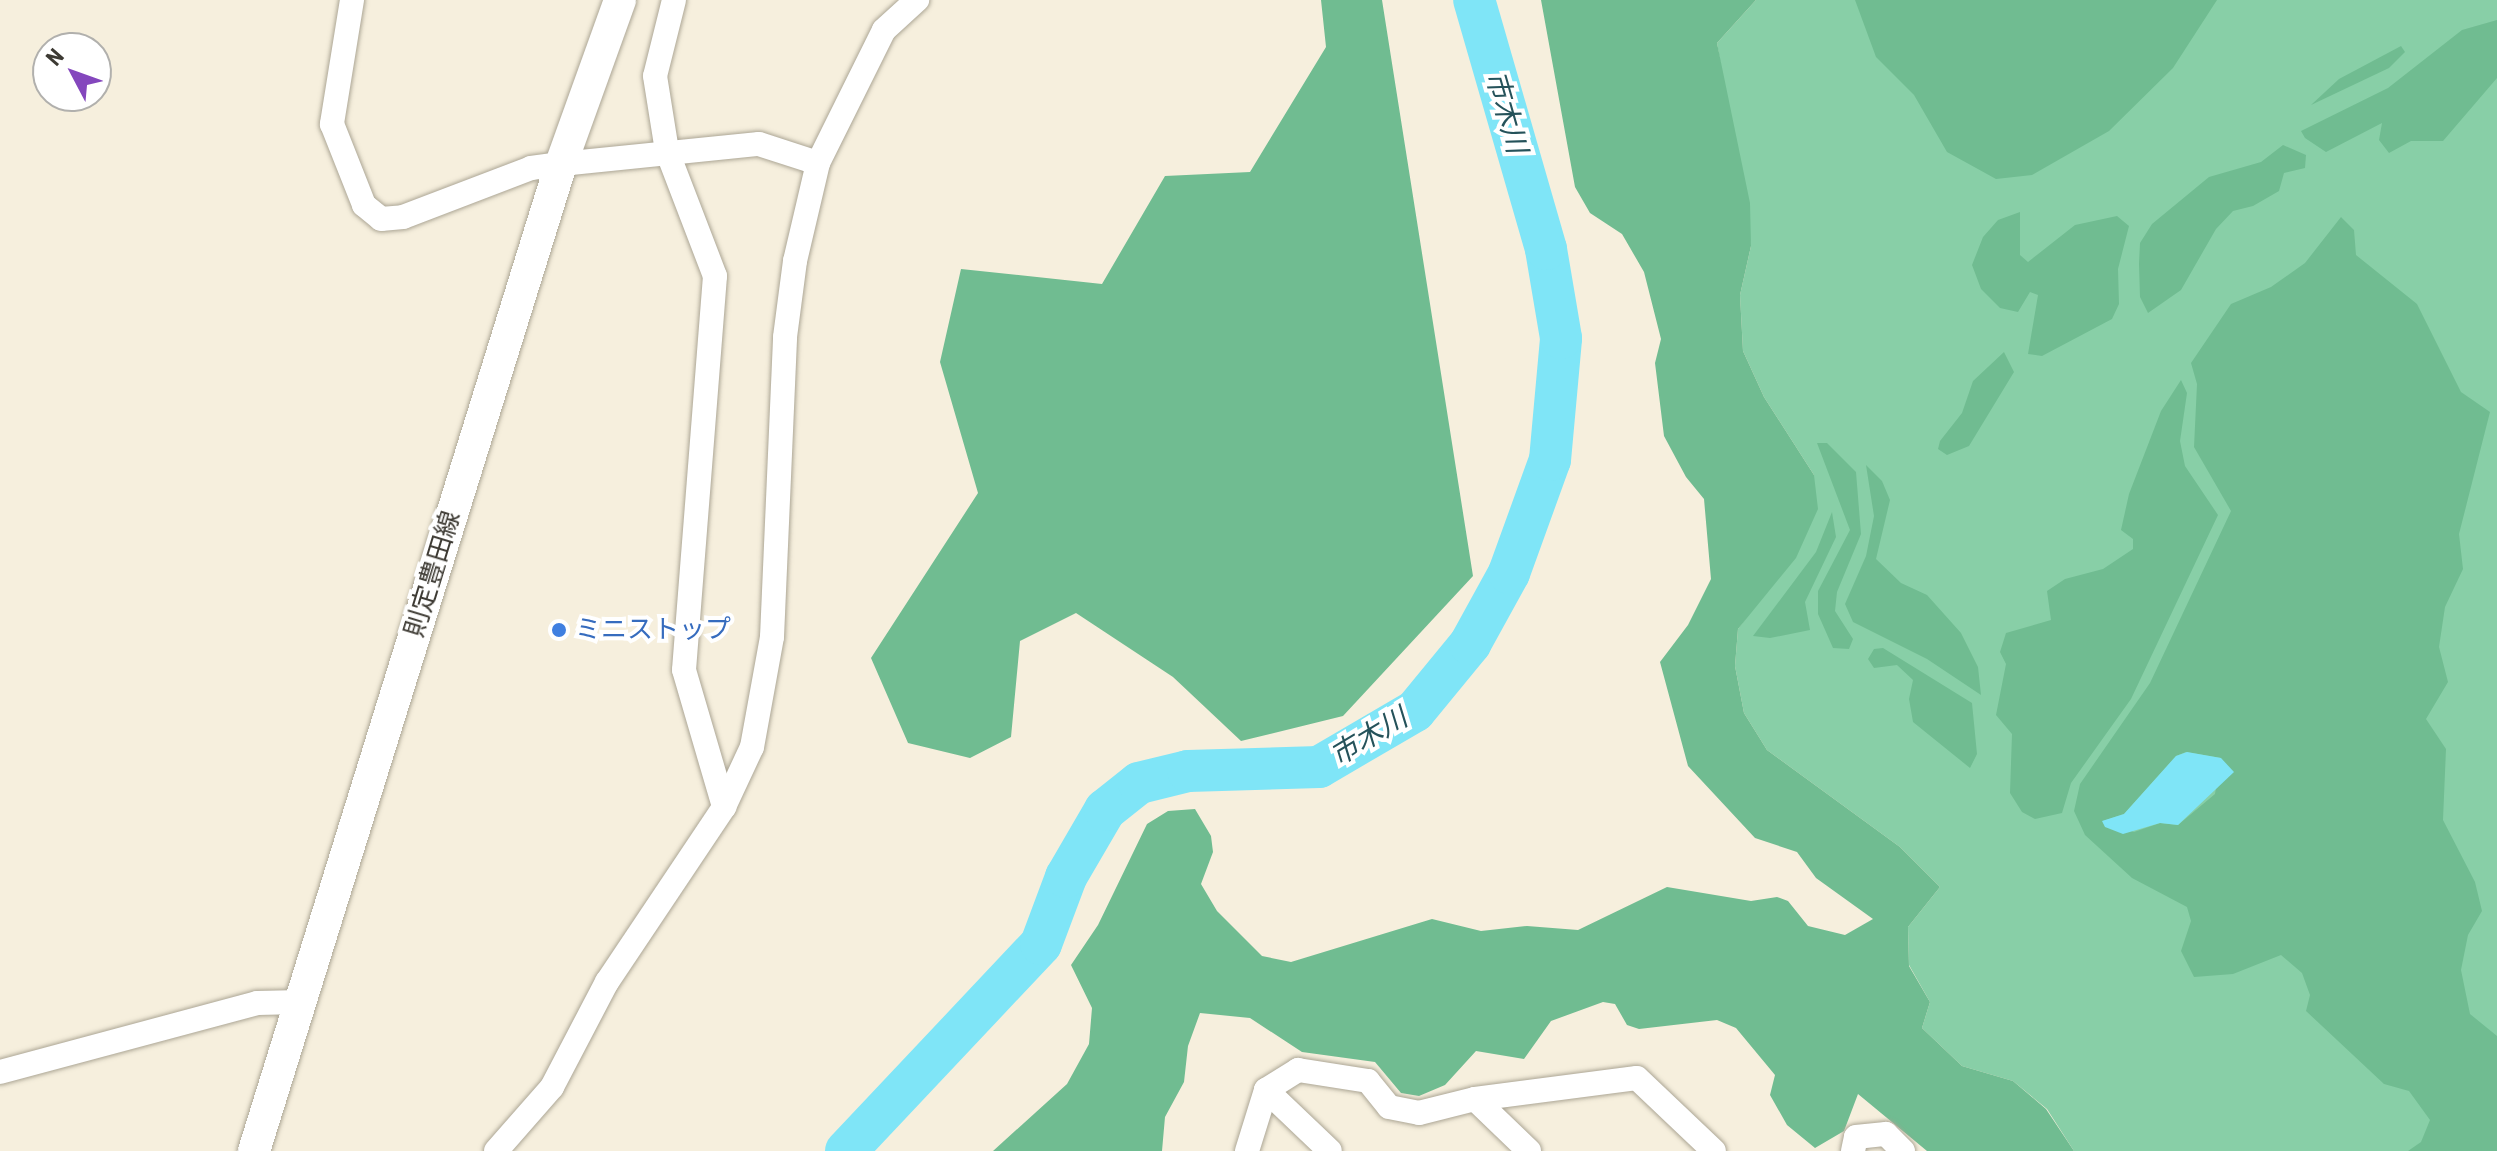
<!DOCTYPE html>
<meta charset="utf-8">
<style>
body{margin:0}
#map{position:relative;width:2497px;height:1151px;overflow:hidden;background:#f6efdd;font-family:"Roboto Condensed","Noto Sans JP",sans-serif}
div>[style]{position:absolute}
.green>*{inset:0;background:#88cfa7}
.forest>*{inset:0;background:#70bc91}
.water>*{inset:0;background:#7fe5f7}
.river>*{height:42px;margin:-21px;padding:0 21px;transform-origin:21px;border-radius:21px;background:#7fe5f7}
.roads{filter:drop-shadow(0 0 2px #aca695) drop-shadow(0 0 2px #aca695)}
.minor>*{height:24px;margin:-12px;padding:0 12px;transform-origin:12px;border-radius:12px;background:#fff}
.secondary>*{height:32px;margin:-16px;padding:0 16px;transform-origin:16px;border-radius:16px;background:#fff}
.dots>*{width:22px;height:22px;translate:-50% -50%;box-sizing:border-box;border:4px solid #fff;border-radius:50%}
span{translate:-50% -50%;white-space:nowrap;text-align:center;line-height:1.15;-webkit-text-stroke:8px #fff;paint-order:stroke}
.street-label{font-size:26px;color:#3d3a33}
.shop-label{font-size:26px;color:#366cbe}
.left{translate:0 -50%;text-align:left}
.water-label{font-size:28px;color:#25525a;font-style:italic}
.north{position:absolute;left:32px;top:32px;width:80px;height:80px;box-sizing:border-box;background:#fff;border:2px solid #b1b0ad;border-radius:50%;rotate:311deg;font-size:22px;font-weight:700;line-height:32px;text-align:center;color:#3d3a33}
.north::after{content:'';display:block;margin:auto;width:28px;height:36px;background:#8447bd;clip-path:polygon(50% 0,100% 100%,50% 72%,0 100%)}
</style>
<div id="map">
<div class="green">
<div style="clip-path:polygon(1756px 0,2497px 0,2497px 1151px,2074px 1151px,2047px 1109px,2013px 1081px,1962px 1066px,1922px 1028px,1930px 1002px,1909px 965px,1908px 927px,1940px 887px,1900px 847px,1767px 750px,1744px 713px,1735px 666px,1738px 629px,1757px 603px,1814px 475px,1764px 397px,1743px 351px,1740px 295px,1751px 246px,1717px 43px)"></div>
</div>
<div class="forest">
<div style="clip-path:polygon(1321px 0,1382px 0,1473px 576px,1343px 716px,1241px 741px,1173px 677px,1076px 613px,1020px 641px,1011px 737px,970px 758px,908px 743px,871px 658px,978px 493px,940px 362px,961px 269px,1102px 284px,1165px 176px,1250px 172px,1326px 47px)"></div>
<div style="clip-path:polygon(1541px 0,1756px 0,1717px 43px,1750px 203px,1751px 246px,1740px 295px,1743px 351px,1764px 397px,1814px 475px,1818px 509px,1796px 558px,1738px 629px,1735px 666px,1744px 713px,1767px 750px,1900px 847px,1940px 887px,1908px 927px,1909px 966px,1930px 1002px,1922px 1028px,1962px 1066px,2013px 1081px,2046px 1109px,2074px 1151px,1927px 1151px,1858px 1094px,1844px 1131px,1815px 1148px,1787px 1125px,1770px 1095px,1775px 1075px,1736px 1028px,1717px 1020px,1639px 1029px,1627px 1025px,1615px 1004px,1603px 1002px,1551px 1021px,1524px 1059px,1476px 1051px,1445px 1085px,1419px 1096px,1401px 1093px,1375px 1062px,1302px 1052px,1250px 1018px,1200px 1013px,1188px 1046px,1184px 1082px,1165px 1117px,1162px 1151px,993px 1151px,1067px 1084px,1089px 1044px,1092px 1008px,1071px 965px,1098px 925px,1147px 824px,1168px 811px,1195px 809px,1211px 836px,1213px 852px,1201px 884px,1217px 911px,1262px 956px,1291px 962px,1432px 919px,1481px 931px,1527px 926px,1578px 930px,1667px 887px,1751px 901px,1777px 897px,1788px 901px,1808px 926px,1845px 935px,1873px 919px,1816px 878px,1797px 852px,1755px 838px,1688px 766px,1660px 662px,1688px 625px,1711px 579px,1704px 499px,1686px 477px,1664px 436px,1655px 363px,1661px 339px,1644px 272px,1622px 234px,1590px 213px,1575px 187px)"></div>
<div style="clip-path:polygon(1855px 0,2217px 0,2173px 68px,2109px 131px,2032px 175px,1996px 179px,1947px 152px,1914px 95px,1876px 57px)"></div>
<div style="clip-path:polygon(2497px 20px,2497px 78px,2443px 141px,2411px 141px,2389px 153px,2379px 140px,2382px 123px,2326px 152px,2305px 138px,2301px 131px,2388px 88px,2462px 30px)"></div>
<div style="clip-path:polygon(2401px 46px,2405px 52px,2389px 68px,2311px 105px,2339px 79px)"></div>
<div style="clip-path:polygon(2283px 145px,2306px 155px,2305px 168px,2284px 173px,2279px 191px,2253px 206px,2233px 211px,2216px 229px,2181px 290px,2148px 313px,2140px 297px,2139px 264px,2140px 243px,2152px 224px,2209px 177px,2261px 162px)"></div>
<div style="clip-path:polygon(2020px 212px,2020px 255px,2028px 262px,2075px 225px,2117px 216px,2129px 226px,2118px 269px,2119px 304px,2112px 319px,2042px 356px,2028px 354px,2038px 295px,2030px 292px,2018px 312px,2000px 308px,1981px 289px,1972px 265px,1983px 237px,1998px 220px)"></div>
<div style="clip-path:polygon(evenodd,2341px 217px,2354px 230px,2356px 255px,2417px 304px,2461px 392px,2490px 412px,2459px 534px,2463px 569px,2445px 607px,2439px 647px,2448px 682px,2426px 719px,2446px 749px,2443px 820px,2475px 882px,2482px 911px,2468px 935px,2461px 970px,2470px 1014px,2497px 1036px,2497px 1151px,2408px 1151px,2421px 1142px,2430px 1120px,2409px 1091px,2384px 1084px,2306px 1011px,2310px 995px,2302px 973px,2281px 955px,2233px 974px,2194px 977px,2181px 951px,2191px 921px,2187px 907px,2132px 878px,2085px 835px,2074px 811px,2080px 784px,2150px 683px,2231px 511px,2194px 447px,2197px 384px,2191px 363px,2231px 304px,2271px 287px,2305px 263px,2341px 217px,2186px 752px,2221px 758px,2215px 794px,2178px 825px,2160px 823px,2134px 832px,2103px 821px,2124px 814px,2176px 756px,2186px 752px)"></div>
<div style="clip-path:polygon(2004px 352px,2014px 372px,1969px 446px,1947px 455px,1938px 449px,1940px 441px,1962px 413px,1973px 381px)"></div>
<div style="clip-path:polygon(2181px 380px,2187px 393px,2180px 441px,2185px 466px,2218px 515px,2131px 699px,2071px 783px,2062px 813px,2035px 819px,2022px 812px,2010px 793px,2012px 734px,1996px 715px,2006px 664px,2000px 652px,2006px 633px,2051px 620px,2047px 591px,2065px 579px,2103px 569px,2133px 549px,2133px 539px,2121px 530px,2129px 494px,2161px 411px)"></div>
<div style="clip-path:polygon(1817px 443px,1827px 443px,1856px 472px,1861px 534px,1837px 592px,1835px 611px,1853px 639px,1849px 649px,1833px 648px,1818px 614px,1818px 591px,1850px 530px)"></div>
<div style="clip-path:polygon(1866px 465px,1882px 481px,1890px 500px,1876px 559px,1901px 583px,1927px 595px,1961px 633px,1978px 667px,1981px 695px,1927px 659px,1853px 622px,1845px 604px,1866px 556px,1874px 516px)"></div>
<div style="clip-path:polygon(1832px 512px,1836px 537px,1805px 602px,1810px 630px,1770px 638px,1753px 636px,1816px 552px)"></div>
<div style="clip-path:polygon(1883px 648px,1972px 703px,1977px 754px,1970px 768px,1913px 722px,1909px 699px,1913px 680px,1897px 665px,1874px 668px,1868px 659px,1874px 649px)"></div>
</div>
<div class="water">
<div style="clip-path:polygon(2187px 752px,2221px 758px,2234px 772px,2178px 825px,2160px 823px,2123px 834px,2105px 827px,2102px 821px,2124px 814px,2176px 756px)"></div>
</div>
<div class="river">
<div style="left:846px;top:1151px;width:284px;rotate:-46.7deg"></div>
<div style="left:1041px;top:944px;width:72px;rotate:-69.5deg"></div>
<div style="left:1066px;top:877px;width:78px;rotate:-59.8deg"></div>
<div style="left:1105px;top:810px;width:43px;rotate:-38.5deg"></div>
<div style="left:1139px;top:783px;width:50px;rotate:-13.8deg"></div>
<div style="left:1188px;top:771px;width:131px;rotate:-1.7deg"></div>
<div style="left:1319px;top:767px;width:111px;rotate:-30.3deg"></div>
<div style="left:1415px;top:711px;width:87px;rotate:-50.6deg"></div>
<div style="left:1470px;top:644px;width:81px;rotate:-61.2deg"></div>
<div style="left:1509px;top:573px;width:120px;rotate:-70.1deg"></div>
<div style="left:1550px;top:460px;width:122px;rotate:-84.8deg"></div>
<div style="left:1561px;top:338px;width:90px;rotate:-99.6deg"></div>
<div style="left:1546px;top:249px;width:259px;rotate:-106.1deg"></div>
</div>
<div class="roads">
<div class="minor">
<div style="left:352px;top:0;width:126px;rotate:99.2deg"></div>
<div style="left:332px;top:124px;width:87px;rotate:68.4deg"></div>
<div style="left:364px;top:205px;width:22px;rotate:39deg"></div>
<div style="left:381px;top:219px;width:22px;rotate:-5deg"></div>
<div style="left:403px;top:217px;width:137px;rotate:-20.9deg"></div>
<div style="left:531px;top:168px;width:30px;rotate:-8deg"></div>
<div style="left:561px;top:164px;width:199px;rotate:-5.8deg"></div>
<div style="left:759px;top:144px;width:62px;rotate:17.9deg"></div>
<div style="left:674px;top:0;width:78px;rotate:104deg"></div>
<div style="left:655px;top:76px;width:76px;rotate:80.9deg"></div>
<div style="left:667px;top:151px;width:134px;rotate:69deg"></div>
<div style="left:715px;top:276px;width:395px;rotate:94.5deg"></div>
<div style="left:684px;top:670px;width:143px;rotate:73.7deg"></div>
<div style="left:0;top:1072px;width:266px;rotate:-15deg"></div>
<div style="left:257px;top:1003px;width:44px;rotate:-1.3deg"></div>
<div style="left:1266px;top:1090px;width:88px;rotate:43.6deg"></div>
<div style="left:1475px;top:1099px;width:75px;rotate:43.9deg"></div>
<div style="left:496px;top:1151px;width:85px;rotate:-48.8deg"></div>
<div style="left:552px;top:1087px;width:119px;rotate:-62.4deg"></div>
<div style="left:607px;top:982px;width:211px;rotate:-56.2deg"></div>
<div style="left:724px;top:807px;width:66px;rotate:-65deg"></div>
<div style="left:752px;top:747px;width:112px;rotate:-79.7deg"></div>
<div style="left:772px;top:637px;width:300px;rotate:-87.5deg"></div>
<div style="left:785px;top:337px;width:77px;rotate:-82.5deg"></div>
<div style="left:795px;top:261px;width:101px;rotate:-76.8deg"></div>
<div style="left:818px;top:163px;width:148px;rotate:-63.6deg"></div>
<div style="left:884px;top:30px;width:45px;rotate:-42.3deg"></div>
<div style="left:1247px;top:1151px;width:64px;rotate:-72.7deg"></div>
<div style="left:1266px;top:1090px;width:38px;rotate:-32deg"></div>
<div style="left:1298px;top:1070px;width:71px;rotate:8.9deg"></div>
<div style="left:1368px;top:1081px;width:33px;rotate:51deg"></div>
<div style="left:1389px;top:1107px;width:31px;rotate:11deg"></div>
<div style="left:1419px;top:1113px;width:58px;rotate:-14deg"></div>
<div style="left:1475px;top:1099px;width:163px;rotate:-7.4deg"></div>
<div style="left:1637px;top:1078px;width:106px;rotate:43.5deg"></div>
<div style="left:1853px;top:1151px;width:14px;rotate:-78deg"></div>
<div style="left:1856px;top:1137px;width:30px;rotate:-6deg"></div>
<div style="left:1886px;top:1134px;width:24px;rotate:45deg"></div>
</div>
<div class="secondary">
<div style="left:254px;top:1151px;width:1034px;rotate:-72.72deg"></div>
<div style="left:561px;top:164px;width:174px;rotate:-70.2deg"></div>
</div>
</div>
<div class="dots">
<div style="left:559px;top:630px;background:#3f7fe0"></div>
</div>
<div class="street-label">
<span style="left:433px;top:574px;rotate:-73deg">則定豊田線</span>
</div>
<div class="shop-label">
<span class="left" style="left:575px;top:630px">ミニストップ</span>
</div>
<div class="water-label">
<span style="left:1506px;top:112px;rotate:74deg">市木川</span>
<span style="left:1369px;top:737px;rotate:-31deg">市木川</span>
</div>
<div class="north">N</div>
</div>
